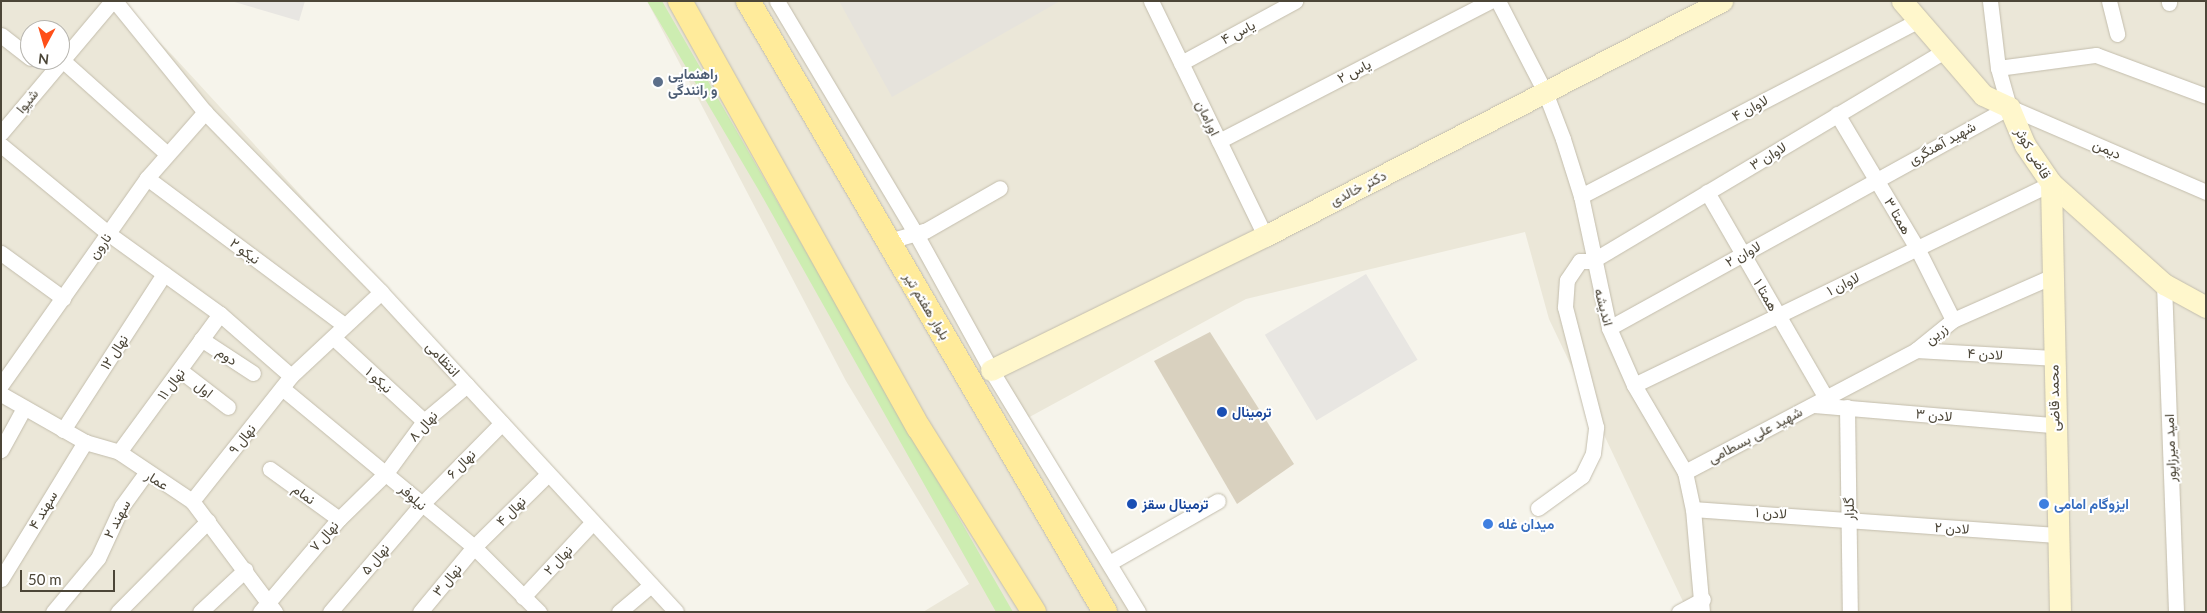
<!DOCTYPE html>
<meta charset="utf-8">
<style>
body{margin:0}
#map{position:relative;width:2207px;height:613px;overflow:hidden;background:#f6f4eb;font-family:Lato,Vazirmatn,sans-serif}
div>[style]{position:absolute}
.residential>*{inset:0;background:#ebe7d8}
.industrial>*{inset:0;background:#e6e3dc}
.green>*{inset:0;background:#cdedb1}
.parking>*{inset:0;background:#e8e6e2;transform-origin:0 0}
.building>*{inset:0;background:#d9d1bf}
.roads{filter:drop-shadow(0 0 1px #c3bdac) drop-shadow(0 0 1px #c3bdac)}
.street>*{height:15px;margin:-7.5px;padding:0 7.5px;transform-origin:7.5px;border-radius:7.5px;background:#fff}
.secondary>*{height:21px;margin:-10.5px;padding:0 10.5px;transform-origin:10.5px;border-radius:10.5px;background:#fff7cc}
.primary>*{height:24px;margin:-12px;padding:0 12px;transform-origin:12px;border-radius:12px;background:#ffeb9b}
.dots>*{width:14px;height:14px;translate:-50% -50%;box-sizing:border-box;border:2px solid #fff;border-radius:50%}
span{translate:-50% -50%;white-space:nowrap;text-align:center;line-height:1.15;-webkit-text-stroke:4px #fff;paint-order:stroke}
.street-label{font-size:14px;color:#4c4638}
.service-label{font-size:14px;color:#4e5e75;font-weight:700}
.left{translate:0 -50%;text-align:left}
.transit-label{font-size:14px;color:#164399;font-weight:700}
.shop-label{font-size:14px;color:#366cbe;font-weight:700}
.frame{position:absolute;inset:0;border:2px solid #4c4638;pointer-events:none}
.north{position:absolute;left:20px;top:20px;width:50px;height:50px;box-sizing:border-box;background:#fff;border:1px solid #b7b5af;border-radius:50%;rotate:186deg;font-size:14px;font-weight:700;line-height:20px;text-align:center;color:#4c4638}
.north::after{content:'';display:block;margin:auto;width:18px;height:22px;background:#ff4f19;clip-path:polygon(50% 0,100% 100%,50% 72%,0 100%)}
.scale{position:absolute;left:20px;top:570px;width:95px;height:22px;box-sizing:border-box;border:2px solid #4c4638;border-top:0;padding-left:6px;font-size:15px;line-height:18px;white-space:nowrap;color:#4c4638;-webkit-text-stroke:4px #fff;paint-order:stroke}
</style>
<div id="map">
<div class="residential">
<div style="clip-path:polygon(evenodd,1px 1px,119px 1px,175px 58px,683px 612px,1px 612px,1px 1px,30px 30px,60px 30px,60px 60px,30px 60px,30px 30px)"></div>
<div style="clip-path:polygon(647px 1px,2206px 1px,2206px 612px,1688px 612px,1549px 319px,1525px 232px,1246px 299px,1024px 420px,1139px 612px,923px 612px,969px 584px,846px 381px)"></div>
</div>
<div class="industrial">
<div style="clip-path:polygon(839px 1px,1060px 1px,892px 97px)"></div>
</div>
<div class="green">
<div style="clip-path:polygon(647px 1px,662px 1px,1013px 612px,996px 612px,758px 189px)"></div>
</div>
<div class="parking">
<div style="clip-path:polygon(231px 1px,305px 1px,299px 21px)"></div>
<div style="left:1366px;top:274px;width:100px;height:118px;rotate:59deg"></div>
</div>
<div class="building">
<div style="clip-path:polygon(1210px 332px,1294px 464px,1237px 504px,1154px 361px)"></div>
</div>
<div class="roads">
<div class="street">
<div style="left:115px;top:1px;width:143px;rotate:51deg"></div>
<div style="left:205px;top:112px;width:252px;rotate:45.6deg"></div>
<div style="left:381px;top:292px;width:435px;rotate:47.3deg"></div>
<div style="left:777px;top:1px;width:271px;rotate:59.2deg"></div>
<div style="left:916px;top:234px;width:155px;rotate:61.1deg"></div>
<div style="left:991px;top:370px;width:283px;rotate:58.7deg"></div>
<div style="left:1151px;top:1px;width:261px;rotate:64.1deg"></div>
<div style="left:1498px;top:1px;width:102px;rotate:62.7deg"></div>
<div style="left:1545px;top:92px;width:50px;rotate:69deg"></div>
<div style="left:1563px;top:139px;width:60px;rotate:72.5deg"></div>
<div style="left:1581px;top:196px;width:135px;rotate:78deg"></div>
<div style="left:1609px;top:328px;width:62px;rotate:66.3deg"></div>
<div style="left:1634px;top:385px;width:101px;rotate:59.6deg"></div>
<div style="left:1685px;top:472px;width:38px;rotate:78deg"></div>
<div style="left:1693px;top:509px;width:103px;rotate:85deg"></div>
<div style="left:1990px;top:1px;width:67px;rotate:83.2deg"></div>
<div style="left:1998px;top:68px;width:41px;rotate:74.2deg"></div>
<div style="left:2109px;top:1px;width:34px;rotate:76deg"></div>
<div style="left:2169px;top:1px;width:2px;rotate:90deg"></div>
<div style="left:1px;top:35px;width:37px;rotate:38deg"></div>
<div style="left:61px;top:59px;width:141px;rotate:41.8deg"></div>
<div style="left:1181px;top:63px;width:130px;rotate:-28.5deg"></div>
<div style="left:1998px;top:68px;width:99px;rotate:-7.6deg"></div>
<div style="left:2096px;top:55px;width:117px;rotate:20.4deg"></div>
<div style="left:2009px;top:107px;width:215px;rotate:23.3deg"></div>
<div style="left:1837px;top:114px;width:156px;rotate:59.2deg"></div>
<div style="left:1917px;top:248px;width:80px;rotate:63.4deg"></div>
<div style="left:1px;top:133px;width:172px;rotate:-49.9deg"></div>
<div style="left:1219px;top:141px;width:305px;rotate:-27.3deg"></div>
<div style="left:1px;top:145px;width:140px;rotate:39.5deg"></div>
<div style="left:109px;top:234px;width:137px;rotate:35.8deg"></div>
<div style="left:220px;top:314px;width:94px;rotate:41.1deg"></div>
<div style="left:147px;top:178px;width:246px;rotate:36.7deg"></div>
<div style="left:1707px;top:192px;width:238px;rotate:60deg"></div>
<div style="left:1581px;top:196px;width:381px;rotate:-27.5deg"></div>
<div style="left:889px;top:241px;width:37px;rotate:-16deg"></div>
<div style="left:925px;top:231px;width:86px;rotate:-29.8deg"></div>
<div style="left:1px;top:253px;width:77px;rotate:36deg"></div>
<div style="left:2164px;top:284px;width:328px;rotate:87.9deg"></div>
<div style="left:1609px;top:328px;width:457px;rotate:-28.9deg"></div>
<div style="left:201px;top:339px;width:62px;rotate:33.2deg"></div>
<div style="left:335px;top:339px;width:121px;rotate:42.7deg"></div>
<div style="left:1916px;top:350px;width:137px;rotate:3.3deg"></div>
<div style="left:181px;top:371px;width:59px;rotate:37.5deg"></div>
<div style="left:1px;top:385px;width:253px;rotate:-54.8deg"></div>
<div style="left:147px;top:178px;width:88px;rotate:-48.7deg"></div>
<div style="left:1634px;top:385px;width:463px;rotate:-25.8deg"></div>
<div style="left:282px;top:388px;width:249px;rotate:39.6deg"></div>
<div style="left:474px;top:547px;width:92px;rotate:45deg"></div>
<div style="left:1px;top:394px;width:97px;rotate:29.7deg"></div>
<div style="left:85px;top:442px;width:35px;rotate:16deg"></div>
<div style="left:119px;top:452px;width:88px;rotate:33.9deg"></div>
<div style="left:192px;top:501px;width:139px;rotate:53.2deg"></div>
<div style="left:1814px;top:405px;width:241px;rotate:4.8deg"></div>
<div style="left:1847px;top:407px;width:205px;rotate:89.2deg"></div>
<div style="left:63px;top:430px;width:186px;rotate:-57.1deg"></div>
<div style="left:1px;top:450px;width:48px;rotate:-61.3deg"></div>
<div style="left:119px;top:452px;width:171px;rotate:-53.8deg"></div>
<div style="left:270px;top:469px;width:85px;rotate:35.9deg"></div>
<div style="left:1685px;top:472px;width:261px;rotate:-27.8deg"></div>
<div style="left:1916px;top:350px;width:48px;rotate:-39deg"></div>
<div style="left:1953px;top:320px;width:107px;rotate:-23.7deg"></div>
<div style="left:192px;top:501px;width:159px;rotate:-51.6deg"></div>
<div style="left:291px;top:376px;width:123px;rotate:-43deg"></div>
<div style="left:1538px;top:508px;width:54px;rotate:-36deg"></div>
<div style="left:1582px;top:476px;width:25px;rotate:-64deg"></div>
<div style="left:1593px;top:453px;width:26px;rotate:-83deg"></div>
<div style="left:1596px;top:427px;width:124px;rotate:-104.5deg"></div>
<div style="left:1565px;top:307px;width:27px;rotate:-86deg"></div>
<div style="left:1567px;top:280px;width:23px;rotate:-56deg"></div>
<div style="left:1580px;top:261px;width:12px"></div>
<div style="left:1592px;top:261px;width:410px;rotate:-30.8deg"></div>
<div style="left:1693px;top:509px;width:364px;rotate:4.1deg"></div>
<div style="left:1111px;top:562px;width:123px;rotate:-29.7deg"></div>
<div style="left:1px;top:579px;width:161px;rotate:-58.5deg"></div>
<div style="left:523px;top:597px;width:101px;rotate:-47deg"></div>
<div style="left:53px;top:612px;width:70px;rotate:-50.2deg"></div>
<div style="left:98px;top:558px;width:57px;rotate:-65.2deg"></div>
<div style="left:122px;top:506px;width:39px;rotate:-54deg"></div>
<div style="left:118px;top:612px;width:128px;rotate:-45.3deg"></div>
<div style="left:200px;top:612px;width:62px;rotate:-43deg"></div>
<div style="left:260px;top:612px;width:122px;rotate:-49.7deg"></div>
<div style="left:339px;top:519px;width:66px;rotate:-44.4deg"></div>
<div style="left:386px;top:473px;width:64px;rotate:-53.8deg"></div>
<div style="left:424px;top:421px;width:56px;rotate:-39.9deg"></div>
<div style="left:330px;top:612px;width:140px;rotate:-49.6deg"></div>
<div style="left:421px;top:505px;width:115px;rotate:-45.4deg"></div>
<div style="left:420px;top:612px;width:85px;rotate:-50.3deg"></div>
<div style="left:474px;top:547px;width:104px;rotate:-44.6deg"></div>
<div style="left:619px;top:612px;width:42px;rotate:-40.2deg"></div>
<div style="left:1679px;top:612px;width:27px;rotate:-28deg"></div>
</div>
<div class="secondary">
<div style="left:1902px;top:1px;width:124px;rotate:49.2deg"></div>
<div style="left:1983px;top:95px;width:29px;rotate:25deg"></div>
<div style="left:2009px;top:107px;width:41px;rotate:67.2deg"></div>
<div style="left:2025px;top:145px;width:46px;rotate:55.6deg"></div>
<div style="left:2051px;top:183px;width:152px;rotate:41.8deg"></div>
<div style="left:2164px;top:284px;width:48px;rotate:28.7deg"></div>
<div style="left:2051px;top:183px;width:429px;rotate:88.8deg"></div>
<div style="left:991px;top:370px;width:305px;rotate:-26.1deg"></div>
<div style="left:1265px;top:236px;width:514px;rotate:-27.21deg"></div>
</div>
<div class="primary">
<div style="left:680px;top:1px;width:489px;rotate:60.8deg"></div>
<div style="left:919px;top:428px;width:217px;rotate:58deg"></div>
<div style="left:748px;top:1px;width:708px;rotate:59.7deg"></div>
</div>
</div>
<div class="dots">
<div style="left:658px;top:82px;background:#5c6f8a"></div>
<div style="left:1222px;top:412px;background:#1a4fb4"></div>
<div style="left:1132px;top:504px;background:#1a4fb4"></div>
<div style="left:2044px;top:504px;background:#3f7fe0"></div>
<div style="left:1488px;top:524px;background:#3f7fe0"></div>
</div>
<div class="street-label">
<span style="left:1238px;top:32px;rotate:-28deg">یاس ۴</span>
<span style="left:1354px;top:71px;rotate:-27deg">یاس ۲</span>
<span style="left:27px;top:101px;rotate:-51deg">شیوا</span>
<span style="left:1750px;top:108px;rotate:-28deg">لاوان ۴</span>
<span style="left:1208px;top:118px;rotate:64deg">اورامان</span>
<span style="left:1942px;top:143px;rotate:-29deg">شهید آهنگری</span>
<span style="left:2107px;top:149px;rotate:23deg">دیمن</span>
<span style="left:2033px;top:153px;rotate:60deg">قاضی کوثر</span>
<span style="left:1768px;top:156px;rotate:-31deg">لاوان ۳</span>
<span style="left:1358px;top:188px;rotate:-27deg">دکتر خالدی</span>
<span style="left:1898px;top:216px;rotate:60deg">همتا ۳</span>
<span style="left:100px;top:246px;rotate:-54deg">نارون</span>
<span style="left:245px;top:251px;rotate:37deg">نیکو ۲</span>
<span style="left:1743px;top:254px;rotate:-29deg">لاوان ۲</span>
<span style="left:1843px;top:284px;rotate:-26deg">لاوان ۱</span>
<span style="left:1766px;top:295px;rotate:60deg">همتا ۱</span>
<span style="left:927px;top:306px;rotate:59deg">بلوار هفتم تیر</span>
<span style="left:1604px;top:307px;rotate:75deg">اندیشه</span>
<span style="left:1936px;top:334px;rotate:-40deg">زرین</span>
<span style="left:114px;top:352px;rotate:-57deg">نهال ۱۲</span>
<span style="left:1985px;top:354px;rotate:3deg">لادن ۴</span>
<span style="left:227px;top:356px;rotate:34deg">دوم</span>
<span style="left:443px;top:359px;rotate:47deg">انتظامی</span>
<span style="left:379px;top:380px;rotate:43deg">نیکو ۱</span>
<span style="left:171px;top:384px;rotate:-53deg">نهال ۱۱</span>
<span style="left:204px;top:389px;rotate:38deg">اول</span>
<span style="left:2054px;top:398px;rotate:-91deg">محمد قاضی</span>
<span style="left:1934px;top:415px;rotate:5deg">لادن ۳</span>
<span style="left:423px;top:426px;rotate:-48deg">نهال ۸</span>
<span style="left:1755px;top:435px;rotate:-28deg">شهید علی بسطامی</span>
<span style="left:242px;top:439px;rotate:-51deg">نهال ۹</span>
<span style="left:2170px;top:448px;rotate:-92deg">امید میرزاپور</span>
<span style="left:461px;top:464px;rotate:-45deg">نهال ۶</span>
<span style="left:157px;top:480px;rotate:32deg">عمار</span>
<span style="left:304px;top:494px;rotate:36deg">نمام</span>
<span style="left:413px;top:497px;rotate:42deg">نیلوفر</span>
<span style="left:1849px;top:509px;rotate:-91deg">گلزار</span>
<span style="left:43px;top:510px;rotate:-59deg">سهند ۴</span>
<span style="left:511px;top:511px;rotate:-45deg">نهال ۴</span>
<span style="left:1771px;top:513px;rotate:3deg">لادن ۱</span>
<span style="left:117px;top:519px;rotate:-62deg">سهند ۲</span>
<span style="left:1952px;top:528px;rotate:3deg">لادن ۲</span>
<span style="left:324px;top:536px;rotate:-49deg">نهال ۷</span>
<span style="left:375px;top:559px;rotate:-50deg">نهال ۵</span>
<span style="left:558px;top:560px;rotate:-47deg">نهال ۲</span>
<span style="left:447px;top:580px;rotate:-50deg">نهال ۳</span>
</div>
<div class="service-label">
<span class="left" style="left:668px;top:82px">راهنمایی<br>و رانندگی</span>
</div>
<div class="transit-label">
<span class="left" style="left:1232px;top:412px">ترمینال</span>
<span class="left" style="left:1142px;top:504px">ترمینال سقز</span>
</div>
<div class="shop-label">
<span class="left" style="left:2054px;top:504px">ایزوگام امامی</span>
<span class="left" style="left:1498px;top:524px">میدان غله</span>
</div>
<div class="frame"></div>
<div class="north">N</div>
<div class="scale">50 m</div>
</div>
